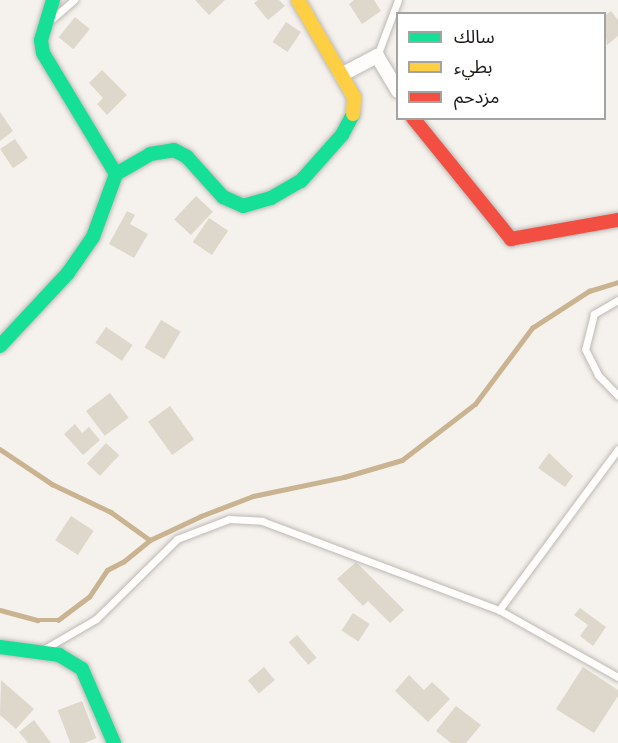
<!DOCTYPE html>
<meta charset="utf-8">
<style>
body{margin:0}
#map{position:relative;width:618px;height:743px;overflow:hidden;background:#f5f1ec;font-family:"Nunito Sans","Noto Sans Arabic",sans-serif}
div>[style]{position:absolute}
.stream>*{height:4.5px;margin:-2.25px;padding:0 2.25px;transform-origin:2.25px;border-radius:2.25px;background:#c9b390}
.building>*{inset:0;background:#ded7cb;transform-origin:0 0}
.roads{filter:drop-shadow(0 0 2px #bcb9b6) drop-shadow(0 0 2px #bcb9b6)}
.lane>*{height:7px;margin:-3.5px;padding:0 3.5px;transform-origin:3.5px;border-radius:3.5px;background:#fefdfc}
.street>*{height:14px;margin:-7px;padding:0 7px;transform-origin:7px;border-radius:7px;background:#fefdfc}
.fast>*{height:14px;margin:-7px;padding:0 7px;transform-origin:7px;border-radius:7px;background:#16e098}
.slow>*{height:14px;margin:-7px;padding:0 7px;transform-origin:7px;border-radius:7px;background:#ffcf43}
.jam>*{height:14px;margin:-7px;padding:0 7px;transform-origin:7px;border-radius:7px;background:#f24e42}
span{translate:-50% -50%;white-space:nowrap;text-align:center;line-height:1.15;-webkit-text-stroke:5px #fff;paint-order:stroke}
.legend{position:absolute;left:396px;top:12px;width:210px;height:108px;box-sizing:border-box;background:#fff;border:2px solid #a3a3a1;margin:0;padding:8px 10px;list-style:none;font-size:18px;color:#1a1814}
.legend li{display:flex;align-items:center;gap:12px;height:30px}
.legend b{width:30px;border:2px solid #a3a3a1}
</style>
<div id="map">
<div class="stream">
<div style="left:0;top:449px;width:63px;rotate:33.9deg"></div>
<div style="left:52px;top:484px;width:65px;rotate:25.4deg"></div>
<div style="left:111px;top:512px;width:48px;rotate:35.7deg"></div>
<div style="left:0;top:610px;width:39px;rotate:15deg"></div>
<div style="left:38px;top:620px;width:20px"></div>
<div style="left:58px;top:620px;width:39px;rotate:-37deg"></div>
<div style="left:89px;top:597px;width:32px;rotate:-56deg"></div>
<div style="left:107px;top:570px;width:18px;rotate:-27deg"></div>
<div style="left:123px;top:562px;width:35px;rotate:-39deg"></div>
<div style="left:150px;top:540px;width:56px;rotate:-25.2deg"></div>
<div style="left:201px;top:516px;width:56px;rotate:-21deg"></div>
<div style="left:253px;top:496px;width:93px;rotate:-11.8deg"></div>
<div style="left:344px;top:477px;width:60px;rotate:-16.3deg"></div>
<div style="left:402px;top:460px;width:92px;rotate:-37.5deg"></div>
<div style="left:475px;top:404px;width:95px;rotate:-53.1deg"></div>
<div style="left:532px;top:328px;width:68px;rotate:-33deg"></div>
<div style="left:589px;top:291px;width:30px;rotate:-17deg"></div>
</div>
<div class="building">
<div style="clip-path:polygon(195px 0,225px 0,209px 15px)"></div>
<div style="clip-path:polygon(258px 0,279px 0,285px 6px,268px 20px,254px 3px)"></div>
<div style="clip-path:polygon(354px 0,374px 0,381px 11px,362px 24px,349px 4px)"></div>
<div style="clip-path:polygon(611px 11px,618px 20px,618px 36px,607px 45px,604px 16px)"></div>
<div style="left:75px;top:17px;width:19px;height:26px;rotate:39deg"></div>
<div style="left:286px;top:22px;width:18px;height:24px;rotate:34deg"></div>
<div style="clip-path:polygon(102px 70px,127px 95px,107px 115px,97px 104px,103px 98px,89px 83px)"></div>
<div style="clip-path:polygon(0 112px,13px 131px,0 141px)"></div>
<div style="left:15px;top:139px;width:23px;height:18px;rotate:56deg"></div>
<div style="left:196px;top:196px;width:23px;height:32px;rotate:43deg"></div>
<div style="clip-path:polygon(127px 211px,135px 215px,130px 224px,148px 234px,134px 258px,109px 244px)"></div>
<div style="left:209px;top:218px;width:23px;height:29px;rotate:34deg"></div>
<div style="left:161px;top:320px;width:23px;height:32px;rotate:31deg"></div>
<div style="left:106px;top:327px;width:32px;height:19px;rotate:34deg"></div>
<div style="left:110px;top:393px;width:31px;height:30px;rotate:53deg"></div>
<div style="left:170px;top:406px;width:41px;height:27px;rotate:54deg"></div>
<div style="clip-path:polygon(75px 424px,82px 433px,89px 427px,100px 440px,83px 455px,64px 434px)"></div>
<div style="left:106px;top:443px;width:18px;height:28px;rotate:43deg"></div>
<div style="clip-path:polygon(549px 453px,573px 476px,565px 487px,538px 468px)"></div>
<div style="left:71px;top:516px;width:27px;height:29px;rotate:33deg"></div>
<div style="clip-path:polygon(356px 562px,404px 610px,390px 623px,368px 601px,363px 606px,337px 579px)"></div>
<div style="clip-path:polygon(580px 608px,606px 627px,593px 646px,580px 636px,588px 625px,574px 615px)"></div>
<div style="left:353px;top:613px;width:20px;height:21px;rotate:33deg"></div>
<div style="left:297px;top:635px;width:30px;height:11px;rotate:49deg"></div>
<div style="left:264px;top:667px;width:17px;height:21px;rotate:50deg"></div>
<div style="clip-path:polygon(583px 667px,618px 690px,618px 696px,594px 733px,556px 709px)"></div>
<div style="clip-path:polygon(409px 675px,424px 690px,432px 682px,450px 699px,428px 722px,395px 691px)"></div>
<div style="clip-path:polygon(1px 680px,34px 709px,16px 729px,0 715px)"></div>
<div style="left:82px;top:701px;width:40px;height:26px;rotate:69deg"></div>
<div style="clip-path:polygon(456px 706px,481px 725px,466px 743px,451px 743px,436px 731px)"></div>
<div style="clip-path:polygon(34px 720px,51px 743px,28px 743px,19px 732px)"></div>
</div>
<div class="roads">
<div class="lane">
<div style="left:53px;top:18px;width:28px;rotate:-41deg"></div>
<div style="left:377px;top:56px;width:60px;rotate:-69.4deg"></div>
<div style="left:618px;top:300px;width:28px;rotate:150deg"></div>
<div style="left:594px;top:314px;width:36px;rotate:104deg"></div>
<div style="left:585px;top:349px;width:29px;rotate:63deg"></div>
<div style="left:598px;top:375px;width:29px;rotate:46deg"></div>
<div style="left:499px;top:610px;width:200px;rotate:-53.5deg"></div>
<div style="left:46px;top:648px;width:58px;rotate:-30.1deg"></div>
<div style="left:96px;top:619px;width:114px;rotate:-44.6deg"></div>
<div style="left:177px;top:539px;width:56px;rotate:-21deg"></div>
<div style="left:229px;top:519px;width:33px;rotate:3deg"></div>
<div style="left:262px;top:521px;width:253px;rotate:20.6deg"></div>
<div style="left:499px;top:610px;width:137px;rotate:29.4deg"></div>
</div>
<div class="street">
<div style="left:341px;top:75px;width:41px;rotate:-27.8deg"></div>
<div style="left:377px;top:56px;width:41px;rotate:59deg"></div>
</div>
<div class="fast">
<div style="left:116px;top:174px;width:39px;rotate:-30deg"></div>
<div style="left:150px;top:154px;width:24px;rotate:-9deg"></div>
<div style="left:174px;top:150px;width:15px;rotate:28deg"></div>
<div style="left:187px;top:157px;width:54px;rotate:48deg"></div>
<div style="left:223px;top:197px;width:22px;rotate:24deg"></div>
<div style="left:243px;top:206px;width:29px;rotate:-16deg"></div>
<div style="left:271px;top:198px;width:34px;rotate:-30deg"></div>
<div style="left:301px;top:181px;width:62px;rotate:-48.3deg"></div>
<div style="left:342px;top:135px;width:24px;rotate:-62deg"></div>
<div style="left:0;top:346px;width:100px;rotate:-47deg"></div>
<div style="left:68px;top:273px;width:44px;rotate:-55.2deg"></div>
<div style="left:93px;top:237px;width:67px;rotate:-69.9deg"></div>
<div style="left:116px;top:174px;width:141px;rotate:-121.1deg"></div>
<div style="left:43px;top:53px;width:13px;rotate:-99deg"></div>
<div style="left:41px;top:40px;width:42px;rotate:-73.3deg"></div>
<div style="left:0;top:647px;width:60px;rotate:7.7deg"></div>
<div style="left:59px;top:655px;width:27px;rotate:31deg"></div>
<div style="left:82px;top:669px;width:81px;rotate:66.6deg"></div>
</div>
<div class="slow">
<div style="left:298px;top:0;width:112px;rotate:60deg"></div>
<div style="left:354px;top:97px;width:17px;rotate:93deg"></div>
</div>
<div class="jam">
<div style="left:413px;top:118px;width:156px;rotate:51deg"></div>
<div style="left:511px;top:239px;width:109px;rotate:-10.1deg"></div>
</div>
</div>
<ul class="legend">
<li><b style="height:8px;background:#16e098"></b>سالك</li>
<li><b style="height:8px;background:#ffcf43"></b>بطيء</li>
<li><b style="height:8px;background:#f24e42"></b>مزدحم</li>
</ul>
</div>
